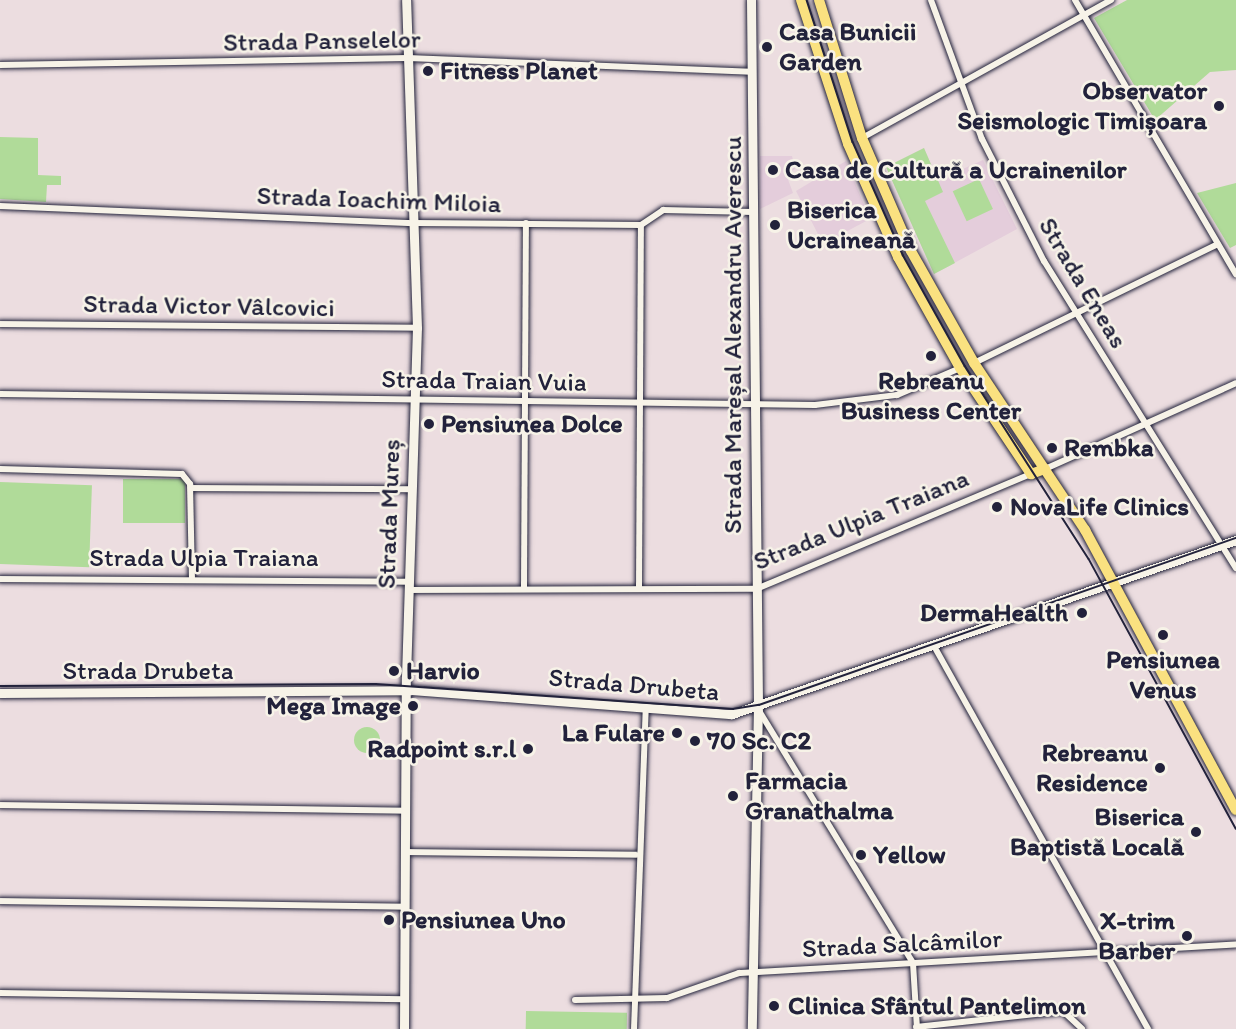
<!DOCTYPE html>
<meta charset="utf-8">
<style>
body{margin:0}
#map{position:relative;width:1236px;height:1029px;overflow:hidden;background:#ecdde0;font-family:Itim,sans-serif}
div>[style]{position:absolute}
.built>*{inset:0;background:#e4cddb}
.green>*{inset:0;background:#b0db99;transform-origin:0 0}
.round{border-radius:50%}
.roads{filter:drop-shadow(0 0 2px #22223b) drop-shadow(0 0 2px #22223b)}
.street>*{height:6px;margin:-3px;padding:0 3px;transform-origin:3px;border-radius:3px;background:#f7f3e8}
.secondary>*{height:9px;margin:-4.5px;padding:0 4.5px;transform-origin:4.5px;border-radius:4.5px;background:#f7f3e8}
.primary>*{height:10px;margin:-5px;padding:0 5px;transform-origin:5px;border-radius:5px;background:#fae180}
.tram>*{height:1.5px;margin:-0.75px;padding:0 0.75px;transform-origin:0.75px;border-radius:0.75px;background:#22223b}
.dots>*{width:16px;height:16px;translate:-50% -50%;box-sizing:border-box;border:3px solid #f7f3e8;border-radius:50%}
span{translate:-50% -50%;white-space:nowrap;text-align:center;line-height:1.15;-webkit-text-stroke:5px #f7f3e8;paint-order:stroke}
.poi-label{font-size:26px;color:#22223b;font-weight:700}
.left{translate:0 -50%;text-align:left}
.right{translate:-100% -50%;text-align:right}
.street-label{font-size:26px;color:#22223b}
</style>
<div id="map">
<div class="built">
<div style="clip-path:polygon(924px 148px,938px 180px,983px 160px,1017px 229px,934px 274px,886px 167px)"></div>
<div style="clip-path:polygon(760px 156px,792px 156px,795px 169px,786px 174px,793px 193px,760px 209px)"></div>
<div style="clip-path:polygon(846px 161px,870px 219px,823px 244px,796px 191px)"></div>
</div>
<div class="green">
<div style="clip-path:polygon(1127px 0,1236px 0,1236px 70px,1210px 72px,1155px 120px,1094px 18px)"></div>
<div style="clip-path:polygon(0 137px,38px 138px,38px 175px,61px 176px,61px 185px,47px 185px,46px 202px,0 199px)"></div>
<div style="clip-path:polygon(924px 148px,943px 192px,925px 201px,955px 263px,934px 274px,886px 167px)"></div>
<div style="left:979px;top:179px;width:33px;height:29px;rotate:65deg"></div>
<div style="clip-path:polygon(1236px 183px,1236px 245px,1230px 248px,1197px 193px)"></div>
<div style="left:123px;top:479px;width:62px;height:44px"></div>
<div style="left:0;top:482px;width:92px;height:82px;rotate:2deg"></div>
<div class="round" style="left:354px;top:727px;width:26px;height:26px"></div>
<div style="left:526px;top:1011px;width:101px;height:18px;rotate:1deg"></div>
</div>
<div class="roads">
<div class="street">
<div style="left:931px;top:0;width:148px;rotate:69.9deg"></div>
<div style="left:982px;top:139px;width:137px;rotate:63.1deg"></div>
<div style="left:1044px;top:261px;width:362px;rotate:58deg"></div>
<div style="left:1075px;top:0;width:318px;rotate:59.6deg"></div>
<div style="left:0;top:65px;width:408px;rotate:-1deg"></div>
<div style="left:408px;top:58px;width:343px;rotate:2.3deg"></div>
<div style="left:862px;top:138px;width:285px;rotate:-29deg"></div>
<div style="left:0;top:206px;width:414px;rotate:2.4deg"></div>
<div style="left:414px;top:223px;width:227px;rotate:0.5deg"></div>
<div style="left:641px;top:225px;width:27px;rotate:-34deg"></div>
<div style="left:663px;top:210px;width:90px;rotate:1.3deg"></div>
<div style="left:0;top:324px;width:417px;rotate:0.5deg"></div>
<div style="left:974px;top:363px;width:271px;rotate:-26deg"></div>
<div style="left:0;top:394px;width:815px;rotate:0.77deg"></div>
<div style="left:815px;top:405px;width:83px;rotate:-7deg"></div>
<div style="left:897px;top:395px;width:69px;rotate:-23.2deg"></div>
<div style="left:0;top:469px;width:182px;rotate:1.6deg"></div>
<div style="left:182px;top:474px;width:13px;rotate:51deg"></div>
<div style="left:190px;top:484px;width:96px;rotate:88.8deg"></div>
<div style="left:1045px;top:469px;width:209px;rotate:-24.2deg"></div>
<div style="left:191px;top:488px;width:220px;rotate:0.3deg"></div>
<div style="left:0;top:579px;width:408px;rotate:0.4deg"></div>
<div style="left:524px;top:589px;width:366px;rotate:-89.7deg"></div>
<div style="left:639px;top:589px;width:364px;rotate:-89.7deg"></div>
<div style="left:408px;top:590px;width:348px;rotate:-0.2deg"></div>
<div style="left:756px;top:589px;width:298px;rotate:-22.7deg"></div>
<div style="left:934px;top:646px;width:439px;rotate:60.8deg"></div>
<div style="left:758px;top:709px;width:298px;rotate:58.6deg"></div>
<div style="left:913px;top:963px;width:66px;rotate:86.5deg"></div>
<div style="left:0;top:805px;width:406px;rotate:0.8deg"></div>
<div style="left:405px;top:852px;width:231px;rotate:0.7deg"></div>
<div style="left:0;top:901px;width:405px;rotate:0.8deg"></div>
<div style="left:0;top:993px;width:404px;rotate:0.9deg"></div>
<div style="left:575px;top:1000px;width:92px;rotate:-1.2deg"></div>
<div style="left:667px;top:998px;width:76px;rotate:-19.1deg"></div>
<div style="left:739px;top:973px;width:498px;rotate:-3.3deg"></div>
<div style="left:916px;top:1027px;width:148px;rotate:-6.2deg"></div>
<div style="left:1063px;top:1011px;width:26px;rotate:43deg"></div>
<div style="left:634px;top:1029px;width:321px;rotate:-87.9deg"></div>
</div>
<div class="secondary">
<div style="left:751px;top:0;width:705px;rotate:89.43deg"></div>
<div style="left:758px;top:705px;width:324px;rotate:91.1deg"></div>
<div style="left:0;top:693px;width:411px;rotate:-0.4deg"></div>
<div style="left:411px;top:690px;width:322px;rotate:4.3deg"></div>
<div style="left:732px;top:714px;width:533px;rotate:-19.05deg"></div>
<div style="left:404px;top:1029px;width:352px;rotate:-89.7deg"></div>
<div style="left:406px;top:677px;width:349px;rotate:-88.2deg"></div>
<div style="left:417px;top:328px;width:328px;rotate:-91.9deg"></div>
</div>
<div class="primary">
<div style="left:801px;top:0;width:151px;rotate:71.9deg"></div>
<div style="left:848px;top:144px;width:124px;rotate:66.1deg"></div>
<div style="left:898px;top:257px;width:127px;rotate:60.8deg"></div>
<div style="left:960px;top:368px;width:128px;rotate:56.2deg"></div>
<div style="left:1031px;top:474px;width:15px;rotate:-20deg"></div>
<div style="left:819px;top:0;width:145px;rotate:72.7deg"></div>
<div style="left:862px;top:138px;width:123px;rotate:66.6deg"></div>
<div style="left:911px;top:251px;width:129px;rotate:60.6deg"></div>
<div style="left:974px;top:363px;width:201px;rotate:56.4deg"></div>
<div style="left:1085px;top:530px;width:318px;rotate:61.7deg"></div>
</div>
</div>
<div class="tram">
<div style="left:807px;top:0;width:149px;rotate:72.1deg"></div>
<div style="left:853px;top:142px;width:124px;rotate:66.1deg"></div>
<div style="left:903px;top:255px;width:127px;rotate:60.8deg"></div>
<div style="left:965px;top:366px;width:229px;rotate:57.3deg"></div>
<div style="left:1089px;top:559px;width:307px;rotate:61.4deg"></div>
<div style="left:0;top:686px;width:376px;rotate:-0.3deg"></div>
<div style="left:376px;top:684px;width:358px;rotate:4deg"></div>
<div style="left:733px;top:709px;width:26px;rotate:-9deg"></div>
<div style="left:759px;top:705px;width:505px;rotate:-19.3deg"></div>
</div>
<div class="dots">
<div style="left:767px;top:47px;background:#22223b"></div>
<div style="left:428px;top:71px;background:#22223b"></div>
<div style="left:1219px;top:106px;background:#22223b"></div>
<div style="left:773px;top:170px;background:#22223b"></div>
<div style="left:775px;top:225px;background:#22223b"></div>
<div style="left:931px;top:356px;background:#22223b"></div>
<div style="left:429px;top:424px;background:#22223b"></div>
<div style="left:1052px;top:448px;background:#22223b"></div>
<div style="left:997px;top:507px;background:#22223b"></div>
<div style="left:1082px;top:613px;background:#22223b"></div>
<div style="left:1163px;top:635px;background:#22223b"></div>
<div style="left:394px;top:671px;background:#22223b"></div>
<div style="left:413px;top:706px;background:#22223b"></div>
<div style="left:677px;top:733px;background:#22223b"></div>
<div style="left:695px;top:741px;background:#22223b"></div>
<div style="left:528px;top:749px;background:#22223b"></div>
<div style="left:1160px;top:768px;background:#22223b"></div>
<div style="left:733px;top:796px;background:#22223b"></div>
<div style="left:1196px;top:832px;background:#22223b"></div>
<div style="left:861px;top:855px;background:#22223b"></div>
<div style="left:389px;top:920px;background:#22223b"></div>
<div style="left:1187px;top:936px;background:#22223b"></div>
<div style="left:774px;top:1006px;background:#22223b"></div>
</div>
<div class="poi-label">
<span class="left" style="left:779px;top:47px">Casa Bunicii<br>Garden</span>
<span class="left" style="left:440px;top:71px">Fitness Planet</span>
<span class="right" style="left:1207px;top:106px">Observator<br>Seismologic Timișoara</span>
<span class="left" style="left:785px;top:170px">Casa de Cultură a Ucrainenilor</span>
<span class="left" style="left:787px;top:225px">Biserica<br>Ucraineană</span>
<span style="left:931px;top:396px">Rebreanu<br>Business Center</span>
<span class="left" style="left:441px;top:424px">Pensiunea Dolce</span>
<span class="left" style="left:1064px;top:448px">Rembka</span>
<span class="left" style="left:1010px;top:507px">NovaLife Clinics</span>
<span class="right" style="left:1068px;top:613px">DermaHealth</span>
<span style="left:1163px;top:675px">Pensiunea<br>Venus</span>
<span class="left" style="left:406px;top:671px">Harvio</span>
<span class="right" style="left:401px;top:706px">Mega Image</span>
<span class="right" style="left:665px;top:733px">La Fulare</span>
<span class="left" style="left:707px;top:741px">70 Sc. C2</span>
<span class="right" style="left:516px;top:749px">Radpoint s.r.l</span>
<span class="right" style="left:1148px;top:768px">Rebreanu<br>Residence</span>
<span class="left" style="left:745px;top:796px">Farmacia<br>Granathalma</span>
<span class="right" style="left:1184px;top:832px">Biserica<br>Baptistă Locală</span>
<span class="left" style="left:873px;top:855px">Yellow</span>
<span class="left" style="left:401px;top:920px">Pensiunea Uno</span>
<span class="right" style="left:1175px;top:936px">X-trim<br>Barber</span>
<span class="left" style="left:788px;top:1006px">Clinica Sfântul Pantelimon</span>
</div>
<div class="street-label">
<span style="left:322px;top:41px;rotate:-1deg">Strada Panselelor</span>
<span style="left:379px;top:200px;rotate:2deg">Strada Ioachim Miloia</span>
<span style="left:1083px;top:283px;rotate:59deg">Strada Eneas</span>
<span style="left:209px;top:306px;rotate:1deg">Strada Victor Vâlcovici</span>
<span style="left:733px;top:335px;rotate:-90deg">Strada Mareșal Alexandru Averescu</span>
<span style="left:484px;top:381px;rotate:1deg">Strada Traian Vuia</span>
<span style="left:389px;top:514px;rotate:-88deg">Strada Mureș</span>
<span style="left:861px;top:520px;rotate:-22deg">Strada Ulpia Traiana</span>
<span style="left:204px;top:558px">Strada Ulpia Traiana</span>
<span style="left:148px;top:671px">Strada Drubeta</span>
<span style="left:634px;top:685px;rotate:5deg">Strada Drubeta</span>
<span style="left:902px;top:944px;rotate:-3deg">Strada Salcâmilor</span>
</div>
</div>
